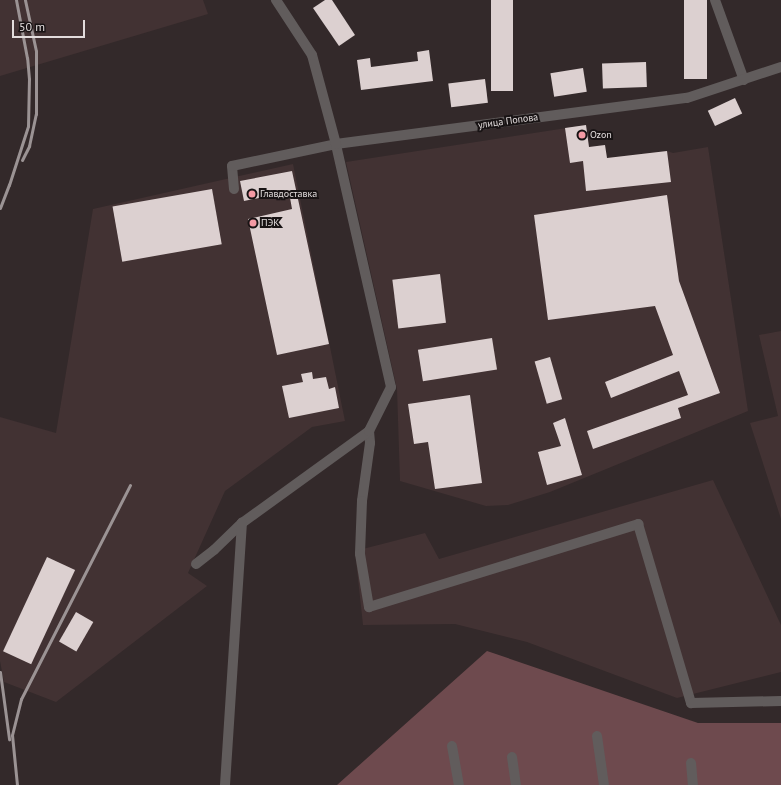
<!DOCTYPE html>
<meta charset="utf-8">
<style>
body{margin:0}
#map{position:relative;width:781px;height:785px;overflow:hidden;background:#33292a;font-family:"PT Sans",sans-serif}
div>[style]{position:absolute}
.built>*{inset:0;background:#423233}
.green>*{inset:0;background:#6e4a4e}
.building>*{inset:0;background:#dcd0d0;transform-origin:0 0}
.minor>*{height:10px;margin:-5px;padding:0 5px;transform-origin:5px;border-radius:5px;background:#615c5c}
.rail>*{height:3px;margin:-1.5px;padding:0 1.5px;transform-origin:1.5px;border-radius:1.5px;background:#9b9394}
.dots>*{width:11px;height:11px;translate:-50% -50%;box-sizing:border-box;border:2px solid #181314;border-radius:50%}
span{translate:-50% -50%;white-space:nowrap;text-align:center;line-height:1.15;-webkit-text-stroke:4px #181314;paint-order:stroke}
.street-label{font-size:10px;color:#e2dcdc}
.poi-label{font-size:10px;color:#e2dcdc}
.left{translate:0 -50%;text-align:left}
.scale{position:absolute;left:12px;top:20px;width:73px;height:18px;box-sizing:border-box;border:2px solid #e2dcdc;border-top:0;padding-left:5px;font-size:12px;line-height:14px;white-space:nowrap;color:#e2dcdc;-webkit-text-stroke:3px #181314;paint-order:stroke}
</style>
<div id="map">
<div class="built">
<div style="clip-path:polygon(0 0,203px 0,208px 14px,0 76px)"></div>
<div style="clip-path:polygon(586px 125px,589px 147px,605px 145px,607px 158px,667px 151px,673px 153px,708px 147px,748px 411px,550px 492px,508px 505px,486px 506px,400px 481px,397px 389px,346px 162px)"></div>
<div style="clip-path:polygon(293px 164px,345px 421px,312px 427px,225px 491px,188px 573px,207px 586px,56px 702px,4px 682px,0 661px,0 417px,56px 433px,93px 209px)"></div>
<div style="clip-path:polygon(781px 331px,781px 519px,750px 423px,778px 416px,759px 335px)"></div>
<div style="clip-path:polygon(713px 480px,781px 625px,781px 672px,677px 698px,527px 642px,455px 624px,363px 625px,355px 551px,425px 533px,439px 559px)"></div>
</div>
<div class="green">
<div style="clip-path:polygon(487px 651px,698px 723px,781px 723px,781px 785px,337px 785px)"></div>
</div>
<div class="building">
<div style="clip-path:polygon(325px 0,332px 0,355px 35px,339px 46px,313px 8px)"></div>
<div style="left:491px;top:0;width:22px;height:91px"></div>
<div style="left:684px;top:0;width:23px;height:79px"></div>
<div style="clip-path:polygon(429px 50px,433px 81px,361px 90px,357px 60px,370px 58px,371px 67px,418px 61px,417px 52px)"></div>
<div style="left:646px;top:62px;width:25px;height:44px;rotate:88deg"></div>
<div style="left:583px;top:68px;width:24px;height:33px;rotate:81deg"></div>
<div style="left:485px;top:79px;width:24px;height:37px;rotate:83deg"></div>
<div style="left:735px;top:98px;width:17px;height:30px;rotate:65deg"></div>
<div style="clip-path:polygon(586px 125px,589px 147px,605px 145px,607px 158px,667px 151px,671px 182px,586px 191px,583px 161px,570px 163px,565px 128px)"></div>
<div style="clip-path:polygon(292px 171px,329px 344px,277px 355px,248px 219px,292px 209px,289px 192px,244px 201px,240px 181px)"></div>
<div style="left:212px;top:189px;width:56px;height:101px;rotate:80deg"></div>
<div style="clip-path:polygon(667px 195px,679px 281px,720px 393px,678px 408px,681px 418px,593px 449px,587px 431px,688px 395px,679px 371px,611px 398px,605px 382px,673px 355px,655px 306px,548px 320px,534px 215px)"></div>
<div style="left:440px;top:274px;width:49px;height:48px;rotate:83deg"></div>
<div style="left:492px;top:338px;width:32px;height:75px;rotate:81deg"></div>
<div style="left:550px;top:357px;width:44px;height:16px;rotate:74deg"></div>
<div style="clip-path:polygon(312px 372px,313px 379px,326px 377px,329px 389px,335px 387px,339px 408px,289px 418px,282px 386px,303px 382px,301px 374px)"></div>
<div style="clip-path:polygon(470px 395px,482px 483px,435px 489px,428px 442px,414px 444px,408px 404px)"></div>
<div style="clip-path:polygon(565px 418px,582px 475px,547px 485px,538px 452px,561px 446px,553px 423px)"></div>
<div style="left:47px;top:557px;width:31px;height:104px;rotate:25deg"></div>
<div style="left:76px;top:612px;width:20px;height:34px;rotate:30deg"></div>
</div>
<div class="minor">
<div style="left:715px;top:0;width:85px;rotate:70.1deg"></div>
<div style="left:234px;top:189px;width:23px;rotate:-95deg"></div>
<div style="left:232px;top:166px;width:106px;rotate:-11.9deg"></div>
<div style="left:336px;top:144px;width:354px;rotate:-7.5deg"></div>
<div style="left:687px;top:98px;width:99px;rotate:-18.3deg"></div>
<div style="left:369px;top:431px;width:12px;rotate:85deg"></div>
<div style="left:370px;top:443px;width:59px;rotate:97.9deg"></div>
<div style="left:362px;top:501px;width:53px;rotate:92.2deg"></div>
<div style="left:360px;top:554px;width:54px;rotate:80.4deg"></div>
<div style="left:369px;top:607px;width:282px;rotate:-17.1deg"></div>
<div style="left:638px;top:524px;width:187px;rotate:73.5deg"></div>
<div style="left:691px;top:703px;width:90px;rotate:-1.3deg"></div>
<div style="left:196px;top:564px;width:23px;rotate:-38deg"></div>
<div style="left:214px;top:550px;width:39px;rotate:-44deg"></div>
<div style="left:242px;top:523px;width:157px;rotate:-35.9deg"></div>
<div style="left:369px;top:431px;width:49px;rotate:-63.4deg"></div>
<div style="left:391px;top:387px;width:249px;rotate:-102.8deg"></div>
<div style="left:336px;top:144px;width:92px;rotate:-105.1deg"></div>
<div style="left:312px;top:55px;width:66px;rotate:-123.2deg"></div>
<div style="left:597px;top:736px;width:49px;rotate:81.9deg"></div>
<div style="left:452px;top:746px;width:40px;rotate:80deg"></div>
<div style="left:512px;top:757px;width:28px;rotate:82deg"></div>
<div style="left:691px;top:763px;width:22px;rotate:85deg"></div>
<div style="left:225px;top:785px;width:263px;rotate:-86.3deg"></div>
</div>
<div class="rail">
<div style="left:22px;top:160px;width:16px;rotate:-63deg"></div>
<div style="left:29px;top:146px;width:33px;rotate:-78deg"></div>
<div style="left:36px;top:114px;width:63px;rotate:-90deg"></div>
<div style="left:36px;top:51px;width:52px;rotate:-102.2deg"></div>
<div style="left:0;top:208px;width:25px;rotate:-69deg"></div>
<div style="left:9px;top:185px;width:62px;rotate:-72.1deg"></div>
<div style="left:28px;top:126px;width:47px;rotate:-88.8deg"></div>
<div style="left:29px;top:79px;width:21px;rotate:-95deg"></div>
<div style="left:27px;top:58px;width:59px;rotate:-100.7deg"></div>
<div style="left:0;top:672px;width:68px;rotate:82.3deg"></div>
<div style="left:17px;top:785px;width:50px;rotate:-95.7deg"></div>
<div style="left:12px;top:735px;width:37px;rotate:-76deg"></div>
<div style="left:21px;top:699px;width:240px;rotate:-63deg"></div>
</div>
<div class="dots">
<div style="left:582px;top:135px;background:#f49aa4"></div>
<div style="left:252px;top:194px;background:#f49aa4"></div>
<div style="left:253px;top:223px;background:#f49aa4"></div>
</div>
<div class="street-label">
<span style="left:508px;top:121px;rotate:-8deg">улица Попова</span>
</div>
<div class="poi-label">
<span class="left" style="left:590px;top:135px">Ozon</span>
<span class="left" style="left:260px;top:194px">Главдоставка</span>
<span class="left" style="left:261px;top:223px">ПЭК</span>
</div>
<div class="scale">50 m</div>
</div>
